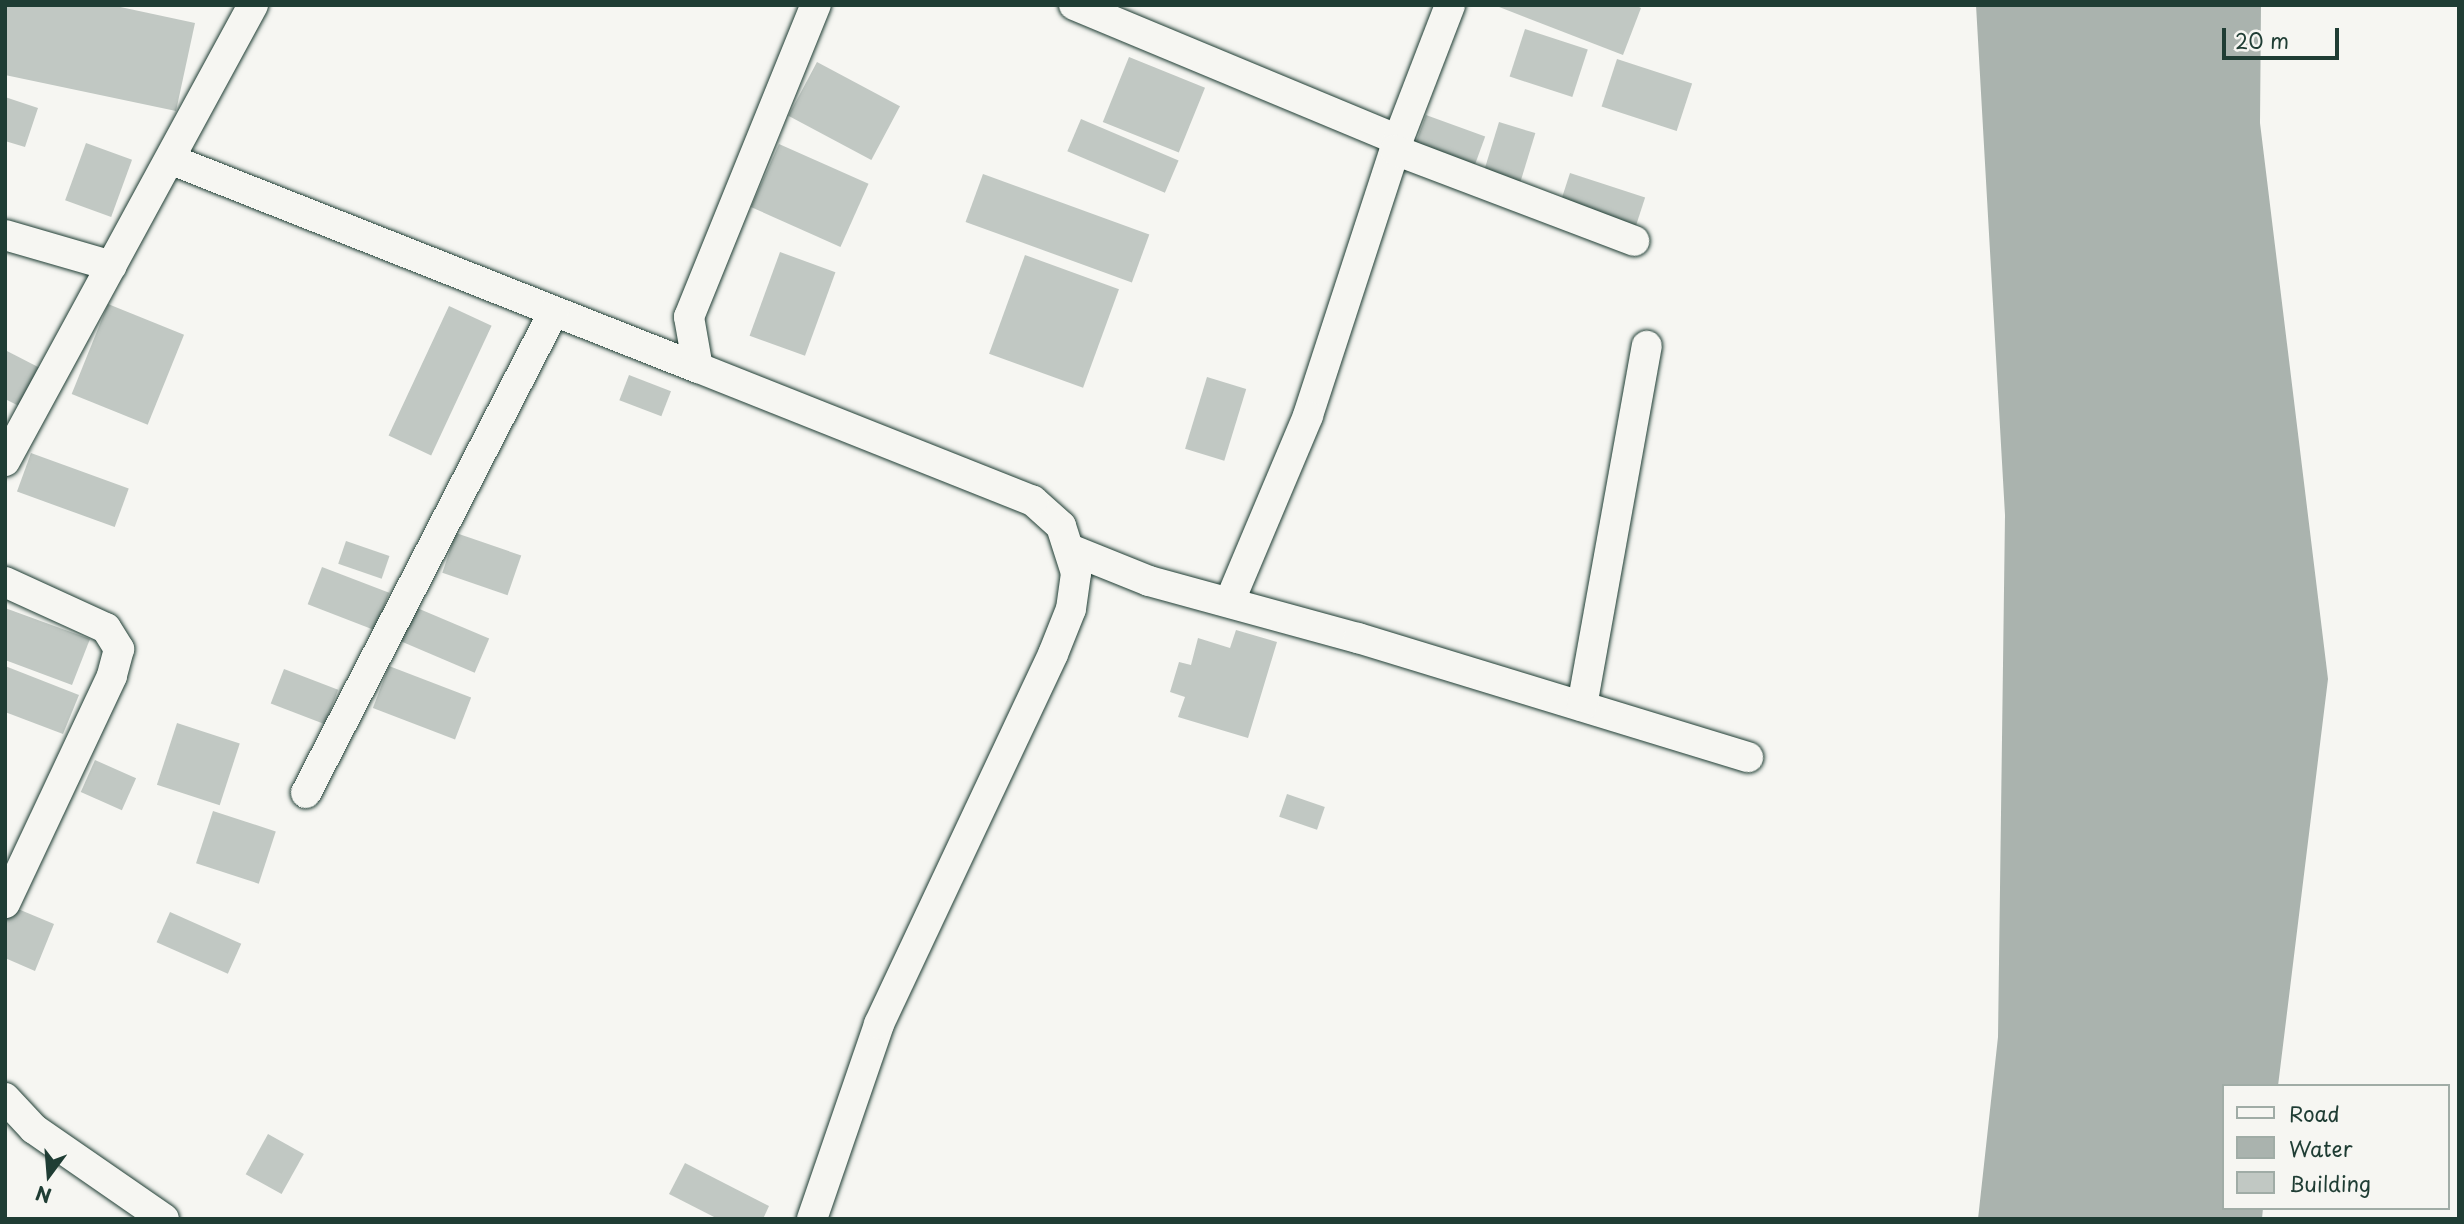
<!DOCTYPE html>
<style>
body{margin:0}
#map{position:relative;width:2464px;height:1224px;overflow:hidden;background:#f6f6f2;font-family:"Playpen Sans",sans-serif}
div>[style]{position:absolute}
.water>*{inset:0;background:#aab3ae}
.building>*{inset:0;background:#c1c8c3;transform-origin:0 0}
.roads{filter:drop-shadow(0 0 2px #1f3d34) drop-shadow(0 0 2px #1f3d34)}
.street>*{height:30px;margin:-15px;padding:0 15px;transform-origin:15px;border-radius:15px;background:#f6f6f2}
span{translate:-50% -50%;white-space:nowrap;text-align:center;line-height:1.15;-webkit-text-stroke:7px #f6f6f2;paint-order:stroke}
.frame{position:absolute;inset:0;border:7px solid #1f3d34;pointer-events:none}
.legend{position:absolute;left:2222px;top:1084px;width:228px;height:126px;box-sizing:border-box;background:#f6f6f2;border:2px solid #a0aca6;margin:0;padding:9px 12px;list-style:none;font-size:21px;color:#1f3d34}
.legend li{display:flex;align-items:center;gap:14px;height:35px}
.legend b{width:35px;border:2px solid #a0aca6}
.north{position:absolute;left:14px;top:1140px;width:70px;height:70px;-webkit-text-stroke:5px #f6f6f2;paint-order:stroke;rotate:196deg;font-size:19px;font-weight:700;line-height:28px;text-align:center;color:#1f3d34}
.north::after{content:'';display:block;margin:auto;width:24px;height:32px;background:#1f3d34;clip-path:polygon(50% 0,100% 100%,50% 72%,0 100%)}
.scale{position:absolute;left:2222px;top:28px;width:117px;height:32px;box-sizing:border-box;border:4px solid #1f3d34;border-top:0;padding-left:9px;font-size:21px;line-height:24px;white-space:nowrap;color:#1f3d34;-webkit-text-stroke:5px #f6f6f2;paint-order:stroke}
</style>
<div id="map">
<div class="water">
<div style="clip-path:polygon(1976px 5px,2261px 5px,2260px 123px,2328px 679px,2278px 1086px,2224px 1086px,2224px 1208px,2263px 1208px,2262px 1219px,1978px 1219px,1998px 1037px,2005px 515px)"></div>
</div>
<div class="building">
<div style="clip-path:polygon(5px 5px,111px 5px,195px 23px,176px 111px,5px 75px)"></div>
<div style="clip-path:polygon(1494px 5px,1635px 5px,1641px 8px,1623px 55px)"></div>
<div style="left:1525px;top:29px;width:66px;height:50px;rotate:18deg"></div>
<div style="left:1129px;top:57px;width:82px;height:70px;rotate:22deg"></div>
<div style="left:1617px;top:59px;width:79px;height:50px;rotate:18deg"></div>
<div style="left:817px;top:62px;width:94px;height:61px;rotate:28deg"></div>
<div style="clip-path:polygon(5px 97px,38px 108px,25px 147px,5px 141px)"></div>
<div style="left:1426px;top:115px;width:63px;height:37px;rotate:20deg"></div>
<div style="left:1081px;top:119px;width:106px;height:35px;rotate:23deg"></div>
<div style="left:1499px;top:122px;width:38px;height:59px;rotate:17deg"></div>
<div style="left:86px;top:143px;width:49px;height:61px;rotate:20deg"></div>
<div style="left:779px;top:144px;width:98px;height:69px;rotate:24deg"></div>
<div style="left:1570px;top:173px;width:79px;height:34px;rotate:18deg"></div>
<div style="left:983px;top:174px;width:177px;height:51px;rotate:20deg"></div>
<div style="left:780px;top:252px;width:59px;height:89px;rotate:20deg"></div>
<div style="left:1025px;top:255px;width:100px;height:105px;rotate:20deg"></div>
<div style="left:108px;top:304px;width:82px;height:97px;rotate:22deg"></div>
<div style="left:449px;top:306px;width:47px;height:143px;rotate:25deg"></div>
<div style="clip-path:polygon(5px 350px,40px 368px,21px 407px,5px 399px)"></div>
<div style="left:629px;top:375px;width:45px;height:27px;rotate:21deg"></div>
<div style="left:1207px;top:377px;width:41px;height:75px;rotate:17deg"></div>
<div style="left:31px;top:453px;width:104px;height:41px;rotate:20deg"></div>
<div style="left:456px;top:533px;width:69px;height:42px;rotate:19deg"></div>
<div style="left:346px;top:541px;width:46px;height:24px;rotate:19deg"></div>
<div style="left:322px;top:567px;width:72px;height:40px;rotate:21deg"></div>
<div style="left:410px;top:605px;width:86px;height:37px;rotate:23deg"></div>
<div style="clip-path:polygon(5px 608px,90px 639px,72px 685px,5px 660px)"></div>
<div style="clip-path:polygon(1236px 630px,1277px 642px,1248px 738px,1178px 717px,1185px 697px,1170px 692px,1179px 662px,1191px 665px,1198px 638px,1230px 648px)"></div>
<div style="clip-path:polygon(5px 666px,79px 695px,63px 734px,5px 712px)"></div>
<div style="left:389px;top:666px;width:88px;height:45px;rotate:21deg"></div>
<div style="left:284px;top:669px;width:58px;height:37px;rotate:21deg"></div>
<div style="left:177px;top:723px;width:66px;height:65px;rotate:18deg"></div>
<div style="left:95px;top:760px;width:45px;height:35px;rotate:24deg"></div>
<div style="left:1287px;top:794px;width:40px;height:24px;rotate:19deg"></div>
<div style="left:213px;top:811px;width:66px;height:55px;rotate:18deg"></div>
<div style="clip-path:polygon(6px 904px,54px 924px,35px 971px,5px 958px)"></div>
<div style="left:170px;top:912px;width:78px;height:33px;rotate:24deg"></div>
<div style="left:268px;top:1134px;width:41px;height:46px;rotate:29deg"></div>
<div style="clip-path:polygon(685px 1163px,769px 1206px,763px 1219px,718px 1219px,669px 1194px)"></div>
</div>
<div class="roads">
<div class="street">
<div style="left:1074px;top:5px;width:351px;rotate:22.6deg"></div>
<div style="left:1398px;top:140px;width:290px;rotate:108.1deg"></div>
<div style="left:1308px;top:416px;width:201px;rotate:112.9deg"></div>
<div style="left:1398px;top:140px;width:145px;rotate:-68.9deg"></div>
<div style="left:1395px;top:150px;width:256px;rotate:20.8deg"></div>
<div style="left:172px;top:160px;width:566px;rotate:21.58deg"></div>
<div style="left:5px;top:235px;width:111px;rotate:16.2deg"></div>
<div style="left:5px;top:461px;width:519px;rotate:-61.46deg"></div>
<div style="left:1072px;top:550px;width:83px;rotate:21.9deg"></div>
<div style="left:1149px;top:581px;width:217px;rotate:15.3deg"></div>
<div style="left:1358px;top:638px;width:408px;rotate:17deg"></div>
<div style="left:5px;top:582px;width:111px;rotate:24.5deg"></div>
<div style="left:106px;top:628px;width:25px;rotate:58deg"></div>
<div style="left:119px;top:649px;width:28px;rotate:105deg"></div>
<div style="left:112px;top:676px;width:251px;rotate:115.2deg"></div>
<div style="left:1582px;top:706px;width:366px;rotate:-79.8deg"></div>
<div style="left:306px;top:793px;width:542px;rotate:-62.77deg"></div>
<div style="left:5px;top:1098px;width:42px;rotate:46.9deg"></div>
<div style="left:34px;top:1129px;width:158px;rotate:34.7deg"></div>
<div style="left:812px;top:1219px;width:206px;rotate:-71deg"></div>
<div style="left:879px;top:1024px;width:409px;rotate:-64.8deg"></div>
<div style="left:1053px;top:654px;width:48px;rotate:-68.2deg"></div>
<div style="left:1071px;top:609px;width:36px;rotate:-82deg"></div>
<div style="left:1076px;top:573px;width:49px;rotate:-107.7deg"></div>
<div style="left:1061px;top:526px;width:38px;rotate:-138deg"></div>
<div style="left:1033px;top:501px;width:360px;rotate:-158.3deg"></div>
<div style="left:698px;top:368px;width:52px;rotate:-100deg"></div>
<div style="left:689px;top:317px;width:337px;rotate:-67.9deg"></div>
</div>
</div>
<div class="frame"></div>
<ul class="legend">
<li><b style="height:9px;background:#f6f6f2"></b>Road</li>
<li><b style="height:19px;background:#aab3ae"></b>Water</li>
<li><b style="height:19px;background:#c1c8c3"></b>Building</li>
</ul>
<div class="north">N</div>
<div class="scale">20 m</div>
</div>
